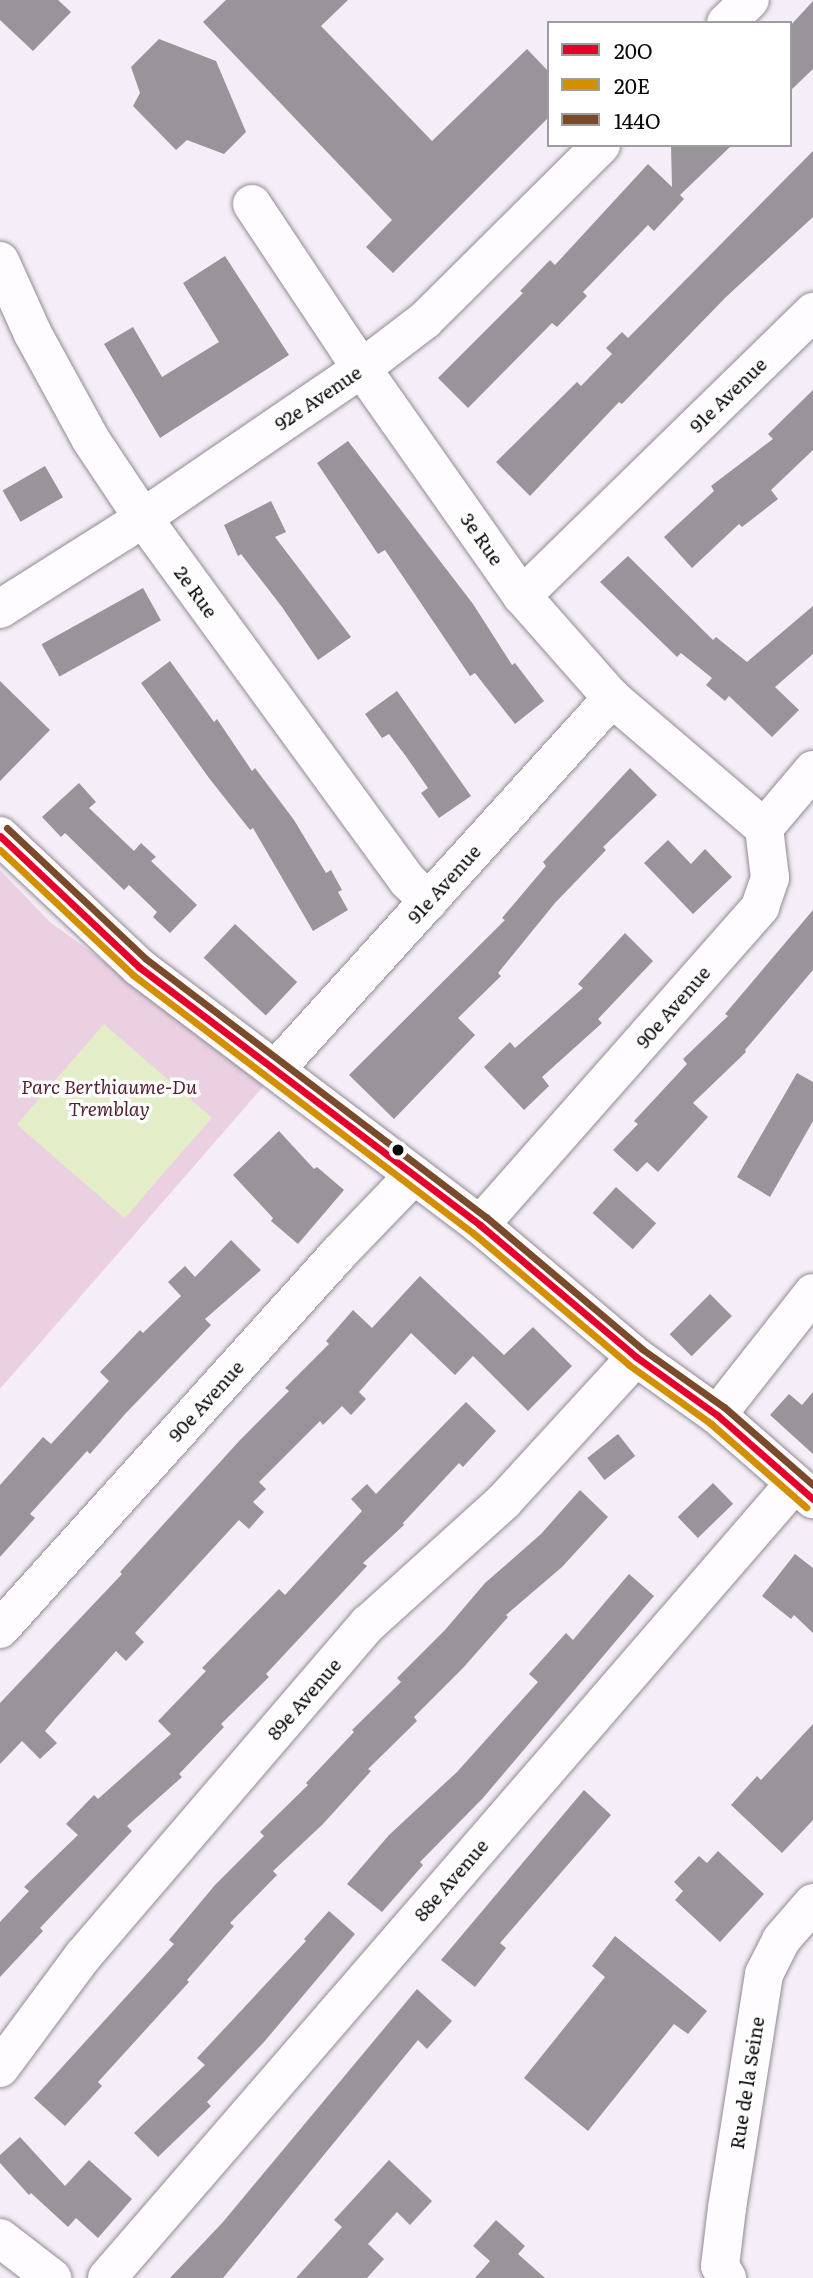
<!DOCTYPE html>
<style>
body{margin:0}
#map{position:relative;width:813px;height:2278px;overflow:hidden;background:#f5edf8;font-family:Literata,serif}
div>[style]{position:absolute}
.green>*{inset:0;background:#ebd0e2}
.water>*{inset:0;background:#e3edc8;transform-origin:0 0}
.building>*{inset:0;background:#98949a;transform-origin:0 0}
.roads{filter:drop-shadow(0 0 2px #908c91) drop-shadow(0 0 2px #908c91)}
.minor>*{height:38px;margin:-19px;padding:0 19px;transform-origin:19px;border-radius:19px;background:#fefcfe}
.bus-1>*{height:7px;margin:-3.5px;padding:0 3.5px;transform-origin:3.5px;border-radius:3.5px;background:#e4002b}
.bus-2>*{height:7px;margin:-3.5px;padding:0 3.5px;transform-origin:3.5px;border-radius:3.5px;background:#d38f02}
.bus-3>*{height:7px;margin:-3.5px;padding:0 3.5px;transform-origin:3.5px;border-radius:3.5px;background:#7a4b2a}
.dots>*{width:19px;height:19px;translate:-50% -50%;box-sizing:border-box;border:4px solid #fff;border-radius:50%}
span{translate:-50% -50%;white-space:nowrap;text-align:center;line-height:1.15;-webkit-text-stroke:7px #fff;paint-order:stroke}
.street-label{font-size:19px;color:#0a0a0a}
.park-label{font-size:19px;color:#582331;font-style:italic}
.legend{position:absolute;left:547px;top:21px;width:245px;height:126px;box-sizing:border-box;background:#fff;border:2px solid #9d9d9d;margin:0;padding:9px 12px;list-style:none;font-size:21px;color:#0a0a0a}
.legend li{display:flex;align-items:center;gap:14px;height:35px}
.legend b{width:35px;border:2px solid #9d9d9d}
</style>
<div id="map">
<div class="green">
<div style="clip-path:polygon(0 870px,50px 922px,268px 1081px,0 1389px)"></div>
</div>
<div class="water">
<div style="left:104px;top:1024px;width:143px;height:133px;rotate:41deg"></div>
</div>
<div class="building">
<div style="clip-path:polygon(0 0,58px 0,71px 12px,33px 51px,0 20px)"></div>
<div style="clip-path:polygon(226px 0,348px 0,321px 26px,432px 141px,527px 49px,549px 72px,549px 117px,393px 273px,366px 247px,392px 220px,203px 22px)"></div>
<div style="clip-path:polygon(813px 1px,813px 69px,790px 91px,790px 26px)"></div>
<div style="clip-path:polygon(159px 39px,216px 61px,246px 132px,224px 154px,187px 140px,176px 150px,133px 106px,140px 93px,131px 67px)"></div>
<div style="clip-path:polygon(671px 145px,732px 145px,680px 195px,684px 199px,654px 231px,648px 225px,583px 292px,587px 296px,557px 327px,552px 323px,468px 408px,438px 378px,523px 293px,520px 291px,550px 260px,555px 265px,648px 164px,672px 187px)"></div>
<div style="clip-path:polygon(813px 151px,813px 217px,726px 297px,622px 404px,619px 402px,530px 496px,496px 462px,577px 382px,581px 386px,612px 354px,606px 348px,622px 332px,628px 338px)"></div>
<div style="clip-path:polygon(225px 256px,289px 355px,160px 438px,104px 344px,133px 327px,162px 377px,219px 342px,183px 283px)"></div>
<div style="clip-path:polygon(813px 390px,813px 450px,771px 490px,778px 499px,742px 527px,739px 524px,692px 568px,664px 537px,714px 491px,711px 486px,773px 439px,768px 434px)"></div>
<div style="clip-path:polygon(348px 441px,473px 604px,512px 665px,515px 663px,544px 701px,515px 724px,475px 673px,470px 676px,385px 550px,378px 554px,317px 463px)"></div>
<div style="left:45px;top:466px;width:36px;height:49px;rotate:60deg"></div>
<div style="clip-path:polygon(271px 501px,286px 532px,275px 537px,351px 637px,318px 660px,282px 607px,241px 554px,238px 556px,224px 525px)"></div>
<div style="clip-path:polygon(628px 556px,713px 640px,716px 637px,747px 662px,813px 606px,813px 654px,775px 687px,799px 710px,772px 737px,729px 696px,725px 701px,706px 685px,712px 678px,681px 653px,677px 657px,600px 582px)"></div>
<div style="left:143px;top:588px;width:37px;height:116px;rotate:61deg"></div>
<div style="clip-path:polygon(170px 661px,214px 722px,217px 719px,252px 771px,255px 768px,294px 820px,326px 873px,331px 870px,342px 890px,338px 892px,348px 910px,313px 931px,253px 828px,250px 830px,209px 778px,141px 683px)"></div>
<div style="clip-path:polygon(0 681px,50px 730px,0 781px)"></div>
<div style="clip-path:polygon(397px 691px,471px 796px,439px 818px,421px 793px,428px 788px,405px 755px,389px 734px,382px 738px,365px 714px)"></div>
<div style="clip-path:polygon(630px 768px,657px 795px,603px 847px,606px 850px,555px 903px,498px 973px,501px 976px,458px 1018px,475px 1035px,394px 1119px,349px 1075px,505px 920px,502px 918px,546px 866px,543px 862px)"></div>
<div style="clip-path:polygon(79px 783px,96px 802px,89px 808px,134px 851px,141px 843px,156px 857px,151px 861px,197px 905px,170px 933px,153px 917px,157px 912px,129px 885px,124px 890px,65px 833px,61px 837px,42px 817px)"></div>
<div style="clip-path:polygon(668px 840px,691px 864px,705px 849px,732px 877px,693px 914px,644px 863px)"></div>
<div style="clip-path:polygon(813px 910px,813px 970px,745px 1050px,746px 1052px,693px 1103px,708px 1117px,658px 1172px,647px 1162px,637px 1172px,613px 1150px,638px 1124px,634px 1121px,687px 1064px,683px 1059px,728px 1016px,725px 1014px)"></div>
<div style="left:235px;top:924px;width:85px;height:46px;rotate:43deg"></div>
<div style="clip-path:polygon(625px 933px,653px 961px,598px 1019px,602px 1023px,542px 1077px,549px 1086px,524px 1110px,484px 1067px,510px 1042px,515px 1048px,583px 988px,578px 984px)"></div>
<div style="clip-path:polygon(797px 1073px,813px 1082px,813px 1121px,770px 1197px,737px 1177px)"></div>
<div style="clip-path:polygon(279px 1131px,314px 1169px,317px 1167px,344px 1190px,298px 1244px,271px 1221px,273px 1218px,233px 1175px)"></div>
<div style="left:616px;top:1187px;width:54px;height:35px;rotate:42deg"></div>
<div style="clip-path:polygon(231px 1240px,261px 1270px,205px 1319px,211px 1325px,126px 1413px,90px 1454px,87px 1451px,30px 1514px,35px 1518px,0 1557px,0 1485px,43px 1437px,51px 1444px,109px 1381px,100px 1372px,140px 1330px,143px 1333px,181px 1296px,168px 1282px,185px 1266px,195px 1277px)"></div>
<div style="clip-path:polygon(420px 1276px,504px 1355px,533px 1327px,572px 1366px,528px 1411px,473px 1356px,455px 1375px,411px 1333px,359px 1392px,366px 1399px,351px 1415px,342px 1406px,323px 1425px,320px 1421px,259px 1482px,266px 1489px,253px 1502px,264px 1512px,249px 1529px,239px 1520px,135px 1633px,144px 1642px,126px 1661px,116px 1651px,55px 1719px,45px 1731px,57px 1743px,40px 1759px,22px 1741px,0 1764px,0 1703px,122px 1574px,120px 1572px,241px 1439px,289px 1391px,285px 1388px,329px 1344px,326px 1341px,353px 1310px,372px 1328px)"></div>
<div style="left:710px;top:1294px;width:31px;height:57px;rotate:45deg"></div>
<div style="clip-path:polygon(813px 1392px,813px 1454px,770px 1415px,789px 1394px,802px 1405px)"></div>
<div style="clip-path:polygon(466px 1402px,496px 1431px,463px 1467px,459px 1463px,403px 1523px,404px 1525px,363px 1563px,367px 1566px,266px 1674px,269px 1677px,221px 1724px,224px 1727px,179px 1774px,182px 1777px,127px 1826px,132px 1831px,40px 1928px,43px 1931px,0 1977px,0 1922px,29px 1891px,24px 1887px,78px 1835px,66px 1824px,94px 1795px,98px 1799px,171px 1734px,158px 1721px,206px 1671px,202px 1668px,279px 1589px,285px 1595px,362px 1511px,351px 1499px,367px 1484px,376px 1494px)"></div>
<div style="left:618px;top:1434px;width:28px;height:39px;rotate:52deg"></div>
<div style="left:713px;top:1483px;width:29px;height:49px;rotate:46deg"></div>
<div style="clip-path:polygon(580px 1490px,608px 1517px,562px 1567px,506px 1615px,508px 1617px,463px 1668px,414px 1717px,417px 1721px,368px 1769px,371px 1771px,323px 1824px,273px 1871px,277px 1875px,230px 1923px,234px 1926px,187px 1980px,189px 1982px,98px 2082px,102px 2086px,65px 2126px,34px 2098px,174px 1944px,169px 1940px,215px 1885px,264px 1836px,260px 1832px,308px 1785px,306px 1783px,354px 1732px,352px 1730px,401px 1682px,397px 1678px,445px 1630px,485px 1583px,541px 1534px)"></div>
<div style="clip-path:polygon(795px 1554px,813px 1568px,813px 1633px,794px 1615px,791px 1619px,762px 1596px)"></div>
<div style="clip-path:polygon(629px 1574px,654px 1596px,483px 1798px,420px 1862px,423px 1865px,382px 1912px,347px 1884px,389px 1835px,457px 1772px,538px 1682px,529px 1674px,566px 1633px,573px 1640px)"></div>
<div style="clip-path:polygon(813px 1724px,813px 1820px,782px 1853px,731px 1805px,757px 1776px,761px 1780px)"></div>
<div style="clip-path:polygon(584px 1790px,611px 1815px,500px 1943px,506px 1948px,475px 1987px,441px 1960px)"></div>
<div style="clip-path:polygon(718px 1851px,764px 1894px,720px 1942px,675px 1900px,683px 1891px,674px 1882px,699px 1856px,707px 1863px)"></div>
<div style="clip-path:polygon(329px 1911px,355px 1934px,264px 2042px,207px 2102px,211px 2106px,158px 2157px,134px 2133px,205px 2065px,197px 2058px,306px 1941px,304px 1939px)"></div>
<div style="clip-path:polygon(615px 1936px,707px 2011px,688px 2034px,674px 2024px,588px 2131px,524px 2078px,605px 1977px,592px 1966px)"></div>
<div style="clip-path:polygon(417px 1989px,452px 2021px,427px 2049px,418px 2040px,223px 2278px,170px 2278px,223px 2222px)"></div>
<div style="clip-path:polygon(20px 2137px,65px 2186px,89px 2160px,132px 2199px,98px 2238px,76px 2218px,68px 2227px,31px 2193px,29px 2195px,0 2163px,0 2155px)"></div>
<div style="clip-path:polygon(389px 2160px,432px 2201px,410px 2225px,397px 2212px,368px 2244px,384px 2259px,367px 2278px,296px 2278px,342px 2227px,334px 2220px)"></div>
<div style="clip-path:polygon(496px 2220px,525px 2246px,518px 2254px,545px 2278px,475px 2278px,490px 2261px,473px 2246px)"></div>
</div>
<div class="roads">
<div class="minor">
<div style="left:726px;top:23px;width:33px;rotate:-44deg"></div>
<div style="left:252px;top:204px;width:175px;rotate:56.4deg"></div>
<div style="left:349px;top:350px;width:301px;rotate:54.9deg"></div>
<div style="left:522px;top:596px;width:136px;rotate:48.6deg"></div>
<div style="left:612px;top:698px;width:200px;rotate:40.5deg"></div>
<div style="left:0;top:261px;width:80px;rotate:65.7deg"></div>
<div style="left:33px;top:334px;width:121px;rotate:61.3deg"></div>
<div style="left:91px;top:440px;width:94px;rotate:56.3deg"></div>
<div style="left:143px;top:518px;width:449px;rotate:53.9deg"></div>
<div style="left:408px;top:881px;width:29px;rotate:44deg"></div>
<div style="left:522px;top:596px;width:407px;rotate:-44.3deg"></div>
<div style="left:0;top:609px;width:144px;rotate:-32.3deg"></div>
<div style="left:122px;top:532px;width:291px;rotate:-34.3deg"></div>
<div style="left:362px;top:368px;width:79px;rotate:-37.3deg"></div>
<div style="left:425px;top:320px;width:248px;rotate:-44.8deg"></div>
<div style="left:0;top:836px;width:191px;rotate:43.3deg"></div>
<div style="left:139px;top:967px;width:428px;rotate:37.1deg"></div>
<div style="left:480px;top:1225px;width:204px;rotate:40.2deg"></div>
<div style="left:636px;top:1357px;width:100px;rotate:35.6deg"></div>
<div style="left:717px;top:1415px;width:128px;rotate:41.2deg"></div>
<div style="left:276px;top:1069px;width:501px;rotate:-47.83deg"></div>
<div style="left:480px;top:1225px;width:424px;rotate:-48.6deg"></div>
<div style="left:760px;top:907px;width:31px;rotate:-71deg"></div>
<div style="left:770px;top:878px;width:50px;rotate:-96.8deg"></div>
<div style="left:764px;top:828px;width:76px;rotate:-49.8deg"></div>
<div style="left:717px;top:1415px;width:155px;rotate:-51.8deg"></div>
<div style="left:0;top:1629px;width:506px;rotate:-47.96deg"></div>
<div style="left:339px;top:1253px;width:108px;rotate:-46.1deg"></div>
<div style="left:0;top:2068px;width:139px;rotate:-53.5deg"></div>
<div style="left:83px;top:1956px;width:438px;rotate:-49.4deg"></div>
<div style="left:368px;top:1624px;width:183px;rotate:-42.1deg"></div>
<div style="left:504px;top:1501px;width:195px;rotate:-47.5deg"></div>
<div style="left:0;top:2238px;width:66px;rotate:37.6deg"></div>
<div style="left:107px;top:2278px;width:1051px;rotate:-49.13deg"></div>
<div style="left:727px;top:2278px;width:14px;rotate:-120deg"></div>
<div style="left:720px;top:2266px;width:58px;rotate:-83.1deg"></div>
<div style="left:727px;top:2208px;width:237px;rotate:-81deg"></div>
<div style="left:764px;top:1974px;width:38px;rotate:-63deg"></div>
<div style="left:781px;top:1940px;width:49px;rotate:-49.1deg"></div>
</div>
</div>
<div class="bus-1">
<div style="left:0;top:836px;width:191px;rotate:43.3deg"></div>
<div style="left:139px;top:967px;width:428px;rotate:37.1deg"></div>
<div style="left:480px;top:1225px;width:204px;rotate:40.2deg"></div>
<div style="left:636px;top:1357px;width:100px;rotate:35.6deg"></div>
<div style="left:717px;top:1415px;width:128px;rotate:41.2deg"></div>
</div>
<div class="bus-2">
<div style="left:0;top:850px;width:183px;rotate:43.2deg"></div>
<div style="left:133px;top:975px;width:427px;rotate:37.2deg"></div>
<div style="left:473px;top:1233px;width:204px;rotate:40.2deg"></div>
<div style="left:629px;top:1365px;width:100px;rotate:35.6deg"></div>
<div style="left:710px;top:1423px;width:128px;rotate:41.2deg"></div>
</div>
<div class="bus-3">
<div style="left:7px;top:828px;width:191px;rotate:43.3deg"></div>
<div style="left:146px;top:959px;width:427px;rotate:37.2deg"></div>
<div style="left:486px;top:1217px;width:204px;rotate:40.2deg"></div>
<div style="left:642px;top:1349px;width:100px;rotate:35.3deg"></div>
<div style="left:724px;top:1407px;width:118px;rotate:41.2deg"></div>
</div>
<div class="dots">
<div style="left:398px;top:1150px;background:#0a0a0a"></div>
</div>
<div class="street-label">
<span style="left:728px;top:395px;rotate:-44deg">91e Avenue</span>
<span style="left:318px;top:398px;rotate:-34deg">92e Avenue</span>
<span style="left:482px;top:539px;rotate:55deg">3e Rue</span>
<span style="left:196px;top:592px;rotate:54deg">2e Rue</span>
<span style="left:444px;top:884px;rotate:-48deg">91e Avenue</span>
<span style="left:673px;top:1007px;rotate:-49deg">90e Avenue</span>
<span style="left:206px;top:1401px;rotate:-48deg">90e Avenue</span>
<span style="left:304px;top:1699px;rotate:-49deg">89e Avenue</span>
<span style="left:451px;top:1880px;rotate:-49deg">88e Avenue</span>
<span style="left:747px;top:2083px;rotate:-81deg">Rue de la Seine</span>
</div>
<div class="park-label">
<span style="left:109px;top:1098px">Parc Berthiaume-Du<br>Tremblay</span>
</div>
<ul class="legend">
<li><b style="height:9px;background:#e4002b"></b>20O</li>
<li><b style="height:9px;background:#d38f02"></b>20E</li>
<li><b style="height:9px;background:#7a4b2a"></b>144O</li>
</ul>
</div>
